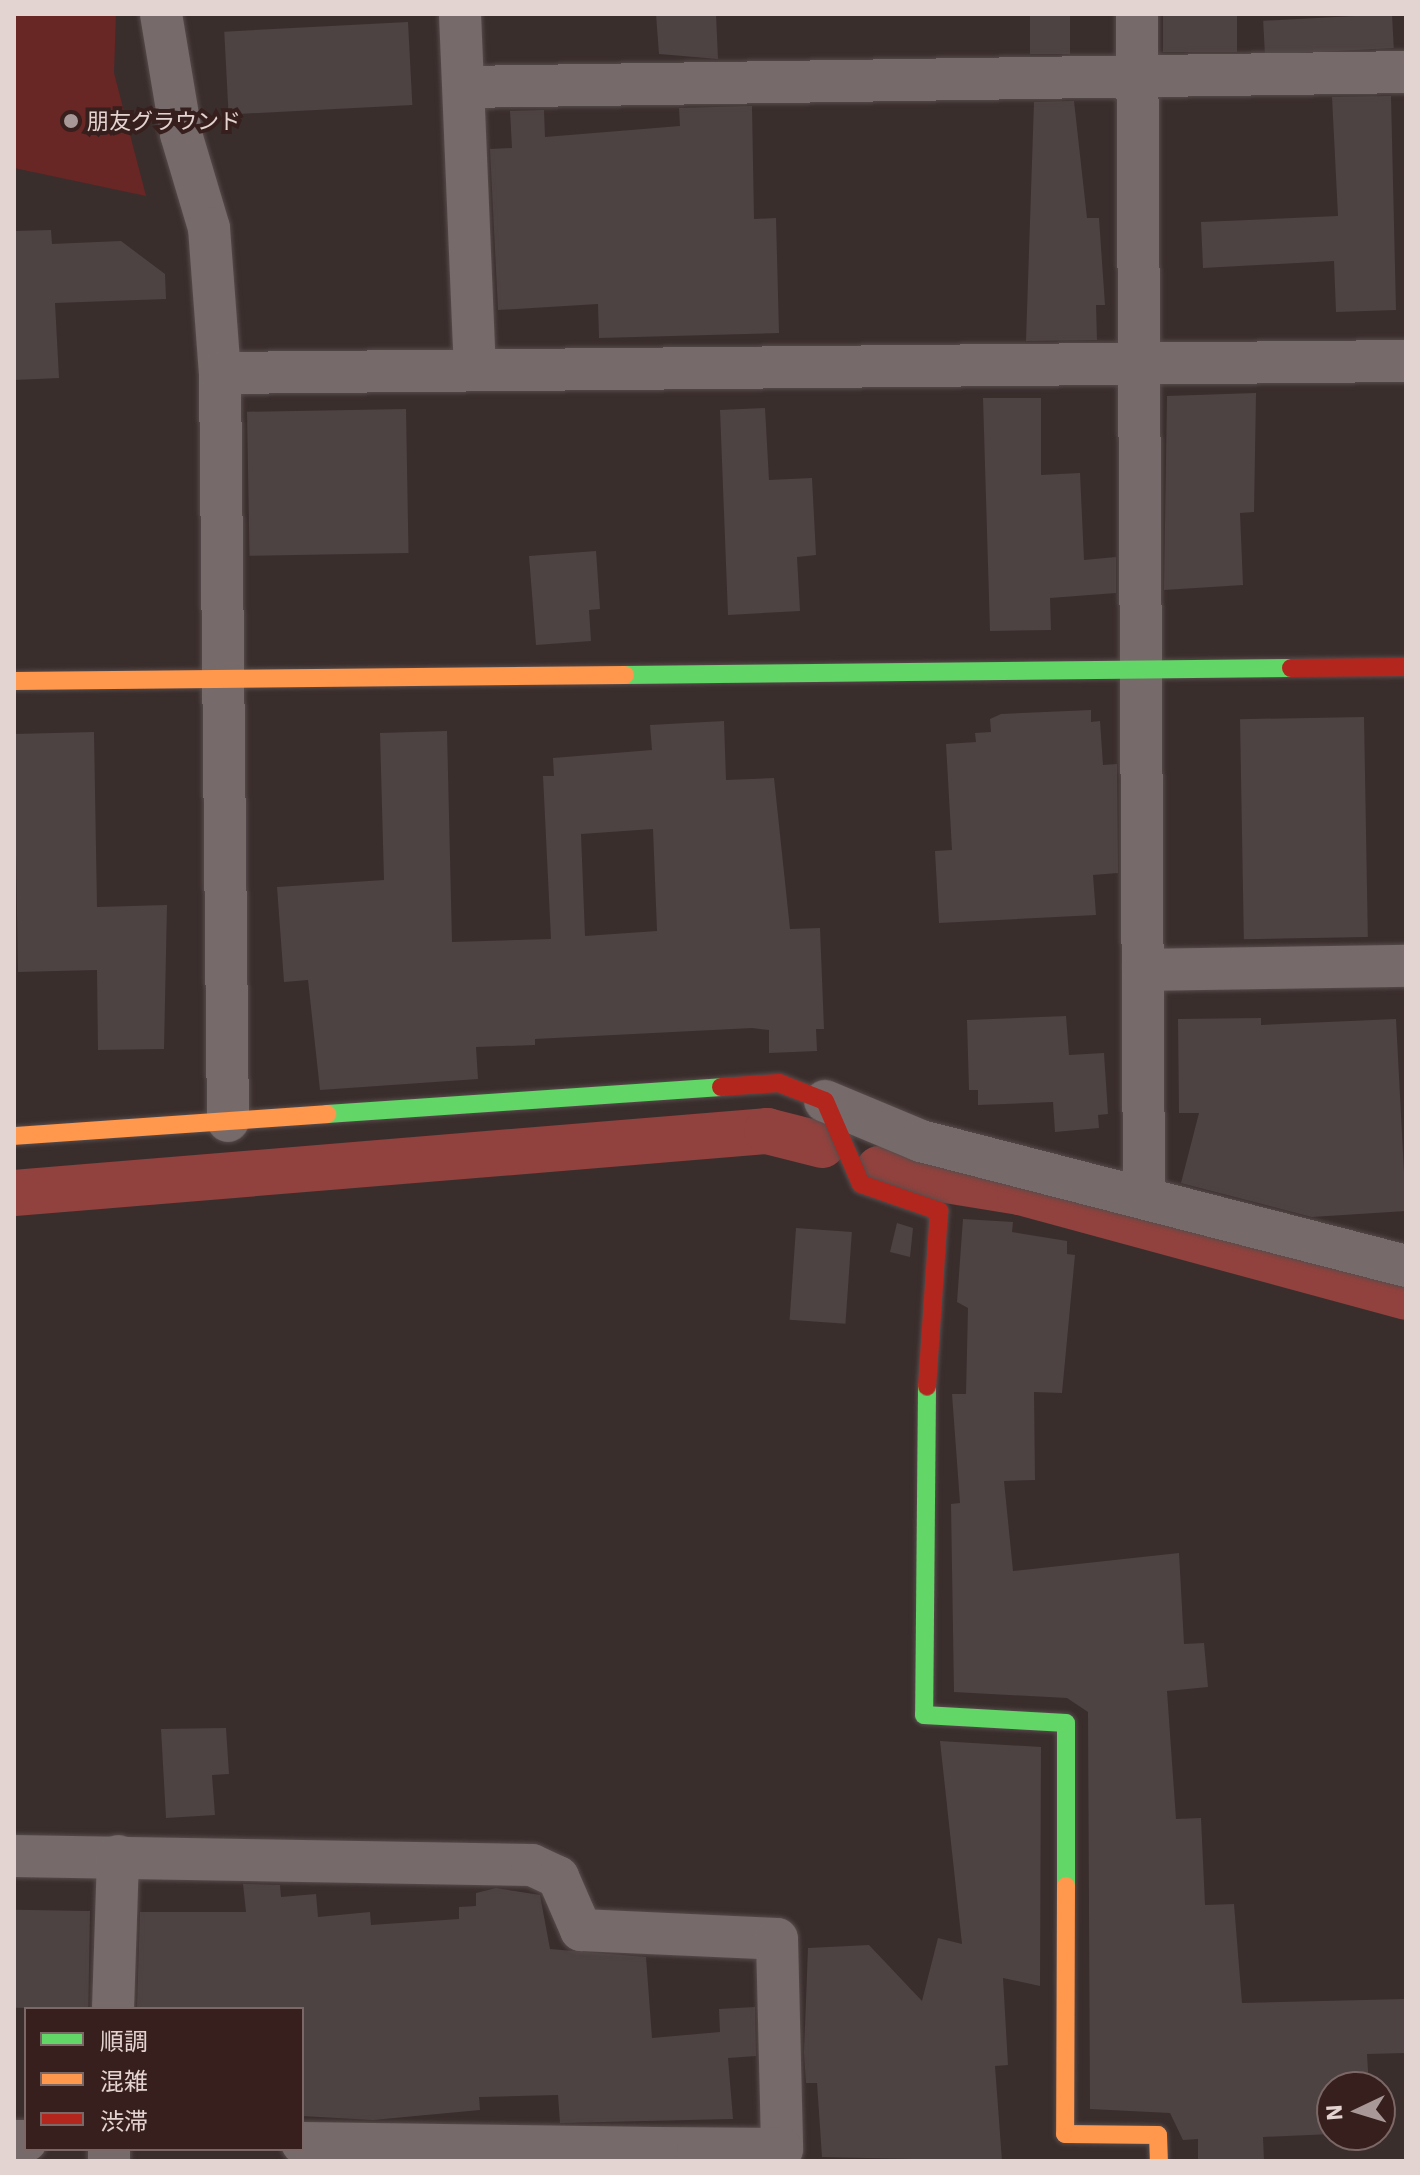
<!DOCTYPE html>
<meta charset="utf-8">
<style>
body{margin:0}
#map{position:relative;width:1420px;height:2175px;overflow:hidden;background:#3a2e2d;font-family:"IBM Plex Sans","Noto Sans JP",sans-serif}
div>[style]{position:absolute}
.green>*{inset:0;background:#682625}
.canal>*{height:46px;margin:-23px;padding:0 23px;transform-origin:23px;border-radius:23px;background:#91423e}
.building>*{inset:0;background:#4d4342;transform-origin:0 0}
.roads{filter:drop-shadow(0 0 2px #574c4b) drop-shadow(0 0 2px #574c4b)}
.street>*{height:42px;margin:-21px;padding:0 21px;transform-origin:21px;border-radius:21px;background:#766b6a}
.fast>*{height:18px;margin:-9px;padding:0 9px;transform-origin:9px;border-radius:9px;background:#63d668}
.slow>*{height:18px;margin:-9px;padding:0 9px;transform-origin:9px;border-radius:9px;background:#ff974d}
.jam>*{height:18px;margin:-9px;padding:0 9px;transform-origin:9px;border-radius:9px;background:#b3261e}
.dots>*{width:22px;height:22px;translate:-50% -50%;box-sizing:border-box;border:4px solid #361f1d;border-radius:50%}
span{translate:-50% -50%;white-space:nowrap;text-align:center;line-height:1.15;-webkit-text-stroke:8px #361f1d;paint-order:stroke}
.poi-label{font-size:22px;color:#e3d3d1}
.left{translate:0 -50%;text-align:left}
.frame{position:absolute;inset:0;border:16px solid #e3d3d1;pointer-events:none}
.legend{position:absolute;left:24px;top:2007px;width:280px;height:144px;box-sizing:border-box;background:#361f1d;border:2px solid #7b6765;margin:0;padding:10px 14px;list-style:none;font-size:24px;color:#e3d3d1}
.legend li{display:flex;align-items:center;gap:16px;height:40px}
.legend b{width:40px;border:2px solid #7b6765}
.north{position:absolute;left:1316px;top:2071px;width:80px;height:80px;box-sizing:border-box;background:#361f1d;border:2px solid #7b6765;border-radius:50%;rotate:266deg;font-size:22px;font-weight:700;line-height:32px;text-align:center;color:#e3d3d1}
.north::after{content:'';display:block;margin:auto;width:28px;height:36px;background:#a89998;clip-path:polygon(50% 0,100% 100%,50% 72%,0 100%)}
</style>
<div id="map">
<div class="green">
<div style="clip-path:polygon(14px 14px,116px 14px,114px 73px,146px 196px,14px 168px)"></div>
</div>
<div class="canal">
<div style="left:879px;top:1169px;width:143px;rotate:9.3deg"></div>
<div style="left:1020px;top:1192px;width:400px;rotate:15.2deg"></div>
<div style="left:14px;top:1193px;width:756px;rotate:-4.71deg"></div>
<div style="left:767px;top:1131px;width:57px;rotate:14.3deg"></div>
</div>
<div class="building">
<div style="clip-path:polygon(656px 14px,716px 14px,718px 59px,659px 54px)"></div>
<div style="left:1030px;top:14px;width:40px;height:40px"></div>
<div style="left:1163px;top:14px;width:74px;height:38px"></div>
<div style="left:1392px;top:14px;width:34px;height:129px;rotate:87deg"></div>
<div style="left:408px;top:22px;width:83px;height:184px;rotate:87deg"></div>
<div style="clip-path:polygon(1391px 96px,1396px 310px,1336px 312px,1334px 261px,1203px 268px,1201px 222px,1338px 216px,1332px 97px)"></div>
<div style="clip-path:polygon(1074px 101px,1087px 218px,1099px 218px,1105px 305px,1096px 305px,1097px 340px,1026px 341px,1034px 102px)"></div>
<div style="clip-path:polygon(752px 106px,754px 219px,776px 218px,779px 333px,599px 338px,598px 304px,498px 310px,490px 149px,512px 148px,510px 111px,544px 110px,545px 137px,680px 126px,679px 108px)"></div>
<div style="clip-path:polygon(51px 230px,52px 244px,121px 241px,165px 274px,166px 299px,55px 303px,59px 378px,14px 380px,14px 231px)"></div>
<div style="clip-path:polygon(1256px 393px,1254px 512px,1240px 513px,1243px 585px,1164px 590px,1167px 396px)"></div>
<div style="clip-path:polygon(983px 398px,1041px 398px,1041px 475px,1080px 473px,1084px 560px,1116px 557px,1116px 593px,1050px 598px,1051px 630px,990px 631px)"></div>
<div style="clip-path:polygon(765px 408px,769px 480px,812px 478px,816px 555px,797px 557px,800px 611px,728px 615px,720px 410px)"></div>
<div style="left:406px;top:409px;width:144px;height:159px;rotate:89deg"></div>
<div style="clip-path:polygon(596px 551px,600px 609px,589px 610px,591px 641px,536px 645px,529px 556px)"></div>
<div style="clip-path:polygon(1091px 710px,1091px 722px,1100px 721px,1103px 765px,1117px 764px,1118px 873px,1093px 875px,1096px 915px,939px 923px,935px 851px,952px 850px,946px 744px,976px 742px,975px 733px,991px 732px,990px 719px,1001px 714px)"></div>
<div style="left:1364px;top:717px;width:220px;height:124px;rotate:89deg"></div>
<div style="clip-path:polygon(evenodd,724px 721px,726px 780px,774px 778px,790px 929px,820px 928px,824px 1029px,816px 1029px,817px 1051px,769px 1053px,769px 1030px,752px 1028px,535px 1039px,535px 1045px,476px 1047px,478px 1079px,320px 1090px,308px 980px,284px 982px,277px 887px,384px 880px,380px 733px,447px 731px,452px 942px,551px 939px,543px 776px,554px 776px,553px 758px,652px 750px,650px 725px,724px 721px,653px 829px,657px 931px,585px 936px,581px 834px,653px 829px)"></div>
<div style="clip-path:polygon(94px 732px,97px 907px,167px 905px,164px 1049px,98px 1050px,97px 970px,18px 972px,14px 734px)"></div>
<div style="clip-path:polygon(1066px 1016px,1069px 1055px,1104px 1053px,1108px 1114px,1098px 1115px,1099px 1128px,1055px 1132px,1053px 1102px,978px 1105px,978px 1090px,969px 1090px,967px 1020px)"></div>
<div style="clip-path:polygon(1261px 1018px,1261px 1025px,1396px 1019px,1406px 1211px,1312px 1217px,1181px 1183px,1199px 1113px,1179px 1113px,1178px 1019px)"></div>
<div style="clip-path:polygon(963px 1219px,1013px 1222px,1012px 1232px,1067px 1241px,1067px 1254px,1075px 1255px,1062px 1393px,1034px 1392px,1035px 1480px,1004px 1481px,1013px 1571px,1179px 1553px,1184px 1644px,1204px 1643px,1208px 1687px,1167px 1691px,1176px 1819px,1201px 1818px,1205px 1905px,1234px 1904px,1242px 2003px,1406px 1999px,1406px 2053px,1367px 2054px,1369px 2087px,1332px 2087px,1332px 2134px,1263px 2137px,1264px 2161px,1198px 2161px,1198px 2139px,1183px 2140px,1170px 2113px,1090px 2109px,1088px 1712px,1067px 1698px,954px 1692px,951px 1504px,960px 1503px,952px 1394px,966px 1394px,968px 1308px,957px 1302px)"></div>
<div style="clip-path:polygon(897px 1223px,913px 1228px,910px 1257px,890px 1252px)"></div>
<div style="left:796px;top:1228px;width:56px;height:92px;rotate:4deg"></div>
<div style="clip-path:polygon(226px 1728px,229px 1774px,212px 1775px,215px 1815px,166px 1818px,161px 1729px)"></div>
<div style="clip-path:polygon(940px 1741px,1041px 1747px,1040px 1986px,1003px 1978px,1008px 2065px,995px 2066px,1002px 2161px,822px 2157px,817px 2083px,806px 2083px,804px 2053px,808px 1948px,869px 1945px,922px 2001px,938px 1938px,962px 1944px)"></div>
<div style="clip-path:polygon(243px 1884px,280px 1885px,281px 1897px,316px 1894px,318px 1917px,370px 1912px,371px 1925px,459px 1919px,459px 1907px,476px 1906px,476px 1893px,496px 1888px,540px 1895px,550px 1949px,646px 1957px,652px 2038px,720px 2032px,719px 2009px,755px 2007px,756px 2056px,728px 2058px,733px 2119px,560px 2123px,558px 2095px,479px 2097px,480px 2110px,373px 2120px,302px 2116px,302px 2009px,137px 2009px,140px 1912px,246px 1912px)"></div>
<div style="left:90px;top:1911px;width:98px;height:74px;rotate:91deg"></div>
</div>
<div class="roads">
<div class="street">
<div style="left:161px;top:14px;width:122px;rotate:80.5deg"></div>
<div style="left:181px;top:134px;width:98px;rotate:73.4deg"></div>
<div style="left:209px;top:228px;width:145px;rotate:85.7deg"></div>
<div style="left:220px;top:373px;width:748px;rotate:89.39deg"></div>
<div style="left:460px;top:14px;width:356px;rotate:87.6deg"></div>
<div style="left:1137px;top:14px;width:1179px;rotate:89.66deg"></div>
<div style="left:464px;top:87px;width:942px;rotate:-0.91deg"></div>
<div style="left:220px;top:373px;width:1186px;rotate:-0.58deg"></div>
<div style="left:1143px;top:970px;width:263px;rotate:-0.9deg"></div>
<div style="left:825px;top:1101px;width:104px;rotate:22.6deg"></div>
<div style="left:921px;top:1141px;width:501px;rotate:14.45deg"></div>
<div style="left:14px;top:1856px;width:518px;rotate:1deg"></div>
<div style="left:532px;top:1865px;width:29px;rotate:25deg"></div>
<div style="left:558px;top:1877px;width:58px;rotate:66.5deg"></div>
<div style="left:581px;top:1930px;width:196px;rotate:2.6deg"></div>
<div style="left:777px;top:1939px;width:210px;rotate:88.6deg"></div>
<div style="left:782px;top:2149px;width:125px;rotate:-179.5deg"></div>
<div style="left:657px;top:2148px;width:13px;rotate:90deg"></div>
<div style="left:113px;top:2009px;width:153px;rotate:-88.1deg"></div>
<div style="left:14px;top:2141px;width:12px"></div>
<div style="left:302px;top:2143px;width:355px;rotate:0.8deg"></div>
<div style="left:109px;top:2161px;width:12px;rotate:-90deg"></div>
</div>
<div class="fast">
<div style="left:625px;top:675px;width:666px;rotate:-0.6deg"></div>
<div style="left:327px;top:1114px;width:395px;rotate:-3.9deg"></div>
<div style="left:927px;top:1387px;width:328px;rotate:90.5deg"></div>
<div style="left:924px;top:1715px;width:142px;rotate:3.2deg"></div>
<div style="left:1066px;top:1723px;width:163px;rotate:90deg"></div>
</div>
<div class="slow">
<div style="left:14px;top:681px;width:611px;rotate:-0.56deg"></div>
<div style="left:14px;top:1136px;width:314px;rotate:-4deg"></div>
<div style="left:1066px;top:1886px;width:248px;rotate:90.2deg"></div>
<div style="left:1065px;top:2134px;width:93px;rotate:0.6deg"></div>
<div style="left:1158px;top:2135px;width:26px;rotate:88deg"></div>
</div>
<div class="jam">
<div style="left:1291px;top:668px;width:115px;rotate:-0.5deg"></div>
<div style="left:721px;top:1087px;width:58px;rotate:-3.9deg"></div>
<div style="left:779px;top:1083px;width:49px;rotate:21.4deg"></div>
<div style="left:825px;top:1101px;width:90px;rotate:66.6deg"></div>
<div style="left:861px;top:1184px;width:83px;rotate:19.1deg"></div>
<div style="left:939px;top:1211px;width:176px;rotate:93.9deg"></div>
</div>
</div>
<div class="dots">
<div style="left:71px;top:121px;background:#a89998"></div>
</div>
<div class="poi-label">
<span class="left" style="left:87px;top:121px">朋友グラウンド</span>
</div>
<div class="frame"></div>
<ul class="legend">
<li><b style="height:10px;background:#63d668"></b>順調</li>
<li><b style="height:10px;background:#ff974d"></b>混雑</li>
<li><b style="height:10px;background:#b3261e"></b>渋滞</li>
</ul>
<div class="north">N</div>
</div>
